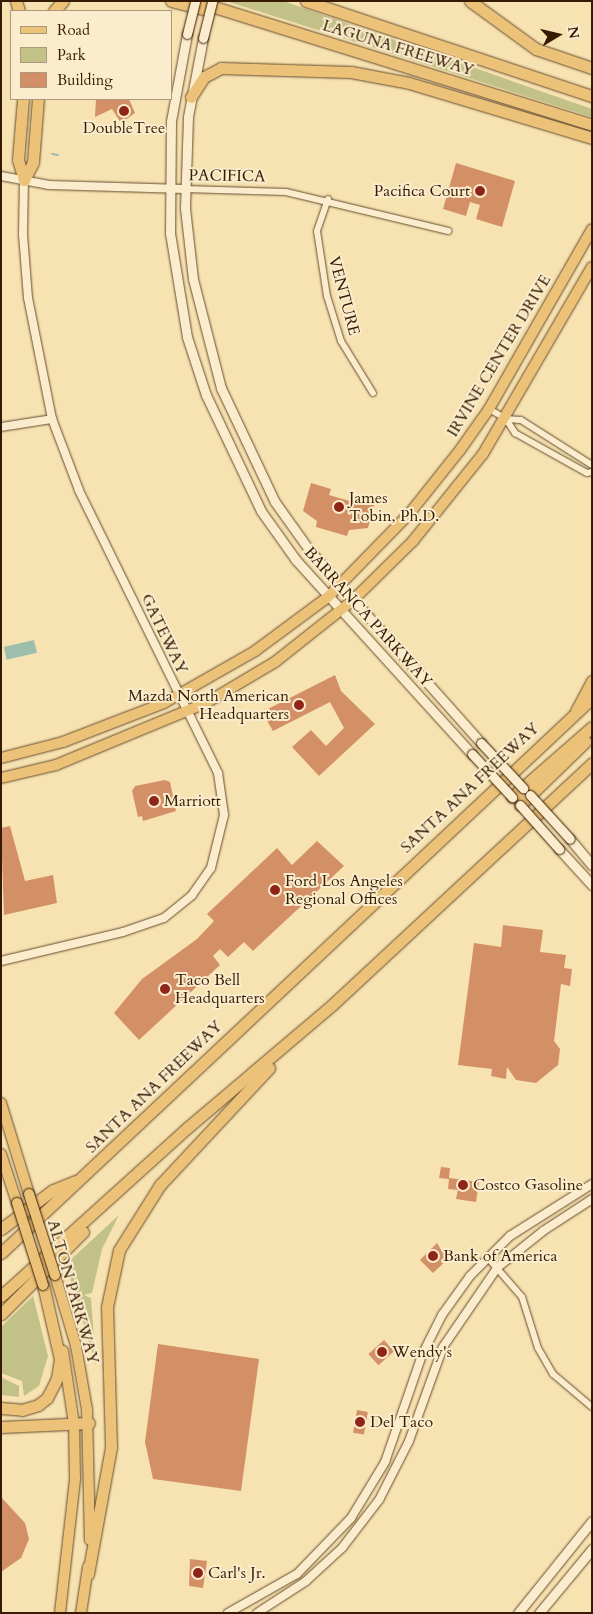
<!DOCTYPE html>
<style>
body{margin:0}
#map{position:relative;width:593px;height:1614px;overflow:hidden;background:#f7e2b1;font-family:Cardo,serif}
div>[style]{position:absolute}
.green>*{inset:0;background:#c2c288}
.water>*{inset:0;background:#9dbeac;transform-origin:0 0}
.stream>*{height:2px;margin:-1px;padding:0 1px;transform-origin:1px;border-radius:1px;background:#9dbeac}
.building>*{inset:0;background:#d39067;transform-origin:0 0}
.roads{filter:drop-shadow(0 0 1px #664c2d) drop-shadow(0 0 1px #664c2d)}
.minor>*{height:6px;margin:-3px;padding:0 3px;transform-origin:3px;border-radius:3px;background:#faeccc}
.tertiary>*{height:8px;margin:-4px;padding:0 4px;transform-origin:4px;border-radius:4px;background:#faeccc}
.secondary>*{height:9px;margin:-4.5px;padding:0 4.5px;transform-origin:4.5px;border-radius:4.5px;background:#faeccc}
.primary>*{height:10px;margin:-5px;padding:0 5px;transform-origin:5px;border-radius:5px;background:#ecc178}
.motorway>*{height:11px;margin:-5.5px;padding:0 5.5px;transform-origin:5.5px;border-radius:5.5px;background:#ecc178}
.bridges{filter:drop-shadow(0 0 1px #361a01) drop-shadow(0 0 1px #361a01)}
.secondary-bridge>*{height:9px;margin:-4.5px;padding:0 4.5px;transform-origin:4.5px;border-radius:4.5px;background:#faeccc}
.primary-bridge>*{height:10px;margin:-5px;padding:0 5px;transform-origin:5px;border-radius:5px;background:#ecc178}
.dots>*{width:14px;height:14px;translate:-50% -50%;box-sizing:border-box;border:2px solid #faeccc;border-radius:50%}
span{translate:-50% -50%;white-space:nowrap;text-align:center;line-height:1.15;-webkit-text-stroke:4px #faeccc;paint-order:stroke}
.street-label{font-size:16px;color:#361a01}
.poi-label{font-size:16px;color:#361a01}
.right{translate:-100% -50%;text-align:right}
.left{translate:0 -50%;text-align:left}
.frame{position:absolute;inset:0;border:2px solid #361a01;pointer-events:none}
.legend{position:absolute;left:10px;top:10px;width:162px;height:90px;box-sizing:border-box;background:#faeccc;border:1px solid #ac987b;margin:0;padding:6px 9px;list-style:none;font-size:15px;color:#361a01}
.legend li{display:flex;align-items:center;gap:10px;height:25px}
.legend b{width:25px;border:1px solid #ac987b}
.north{position:absolute;left:533px;top:10px;width:50px;height:50px;-webkit-text-stroke:4px #faeccc;paint-order:stroke;rotate:81deg;font-size:14px;font-weight:700;line-height:20px;text-align:center;color:#361a01}
.north::after{content:'';display:block;margin:auto;width:18px;height:22px;background:#361a01;clip-path:polygon(50% 0,100% 100%,50% 72%,0 100%)}
</style>
<div id="map">
<div class="green">
<div style="clip-path:polygon(226px 1px,283px 1px,592px 109px,592px 117px)"></div>
<div style="clip-path:polygon(119px 1215px,102px 1249px,92px 1293px,84px 1295px,91px 1298px,96px 1366px,66px 1264px)"></div>
<div style="clip-path:polygon(33px 1296px,48px 1356px,39px 1386px,24px 1396px,22px 1381px,1px 1373px,1px 1327px)"></div>
<div style="clip-path:polygon(1px 1377px,19px 1386px,19px 1397px,1px 1395px)"></div>
</div>
<div class="water">
<div style="left:34px;top:640px;width:13px;height:31px;rotate:77deg"></div>
</div>
<div class="stream">
<div style="left:52px;top:154px;width:6px;rotate:9deg"></div>
</div>
<div class="building">
<div style="clip-path:polygon(96px 99px,129px 99px,135px 113px,121px 123px,112px 109px,95px 117px)"></div>
<div style="clip-path:polygon(456px 163px,515px 181px,502px 227px,476px 219px,480px 205px,470px 202px,466px 216px,443px 209px)"></div>
<div style="clip-path:polygon(311px 483px,331px 489px,329px 495px,353px 502px,355px 496px,375px 502px,368px 528px,349px 530px,347px 536px,316px 527px,317px 521px,303px 511px)"></div>
<div style="clip-path:polygon(335px 675px,341px 691px,375px 724px,319px 776px,292px 747px,311px 730px,326px 746px,344px 728px,330px 702px,273px 731px,262px 712px)"></div>
<div style="clip-path:polygon(165px 780px,170px 782px,176px 811px,143px 821px,142px 816px,138px 817px,132px 791px,135px 786px)"></div>
<div style="clip-path:polygon(10px 826px,25px 881px,53px 875px,57px 903px,4px 915px,1px 828px)"></div>
<div style="clip-path:polygon(317px 841px,344px 866px,253px 951px,244px 942px,228px 957px,220px 949px,213px 956px,220px 965px,139px 1040px,114px 1013px,142px 979px,197px 939px,214px 921px,207px 914px,277px 848px,292px 865px)"></div>
<div style="clip-path:polygon(503px 925px,543px 930px,540px 952px,566px 955px,564px 968px,572px 969px,570px 986px,561px 984px,554px 1041px,560px 1049px,558px 1065px,536px 1083px,516px 1080px,507px 1067px,506px 1079px,491px 1076px,492px 1069px,458px 1065px,474px 943px,501px 947px)"></div>
<div style="clip-path:polygon(441px 1167px,450px 1168px,449px 1178px,479px 1182px,476px 1202px,456px 1199px,458px 1190px,448px 1189px,449px 1179px,439px 1178px)"></div>
<div style="clip-path:polygon(437px 1243px,447px 1260px,433px 1273px,420px 1260px)"></div>
<div style="left:384px;top:1340px;width:15px;height:21px;rotate:48deg"></div>
<div style="clip-path:polygon(158px 1344px,259px 1359px,241px 1491px,153px 1479px,145px 1442px)"></div>
<div style="left:357px;top:1410px;width:11px;height:23px;rotate:10deg"></div>
<div style="clip-path:polygon(1px 1497px,25px 1523px,29px 1539px,21px 1558px,1px 1572px)"></div>
<div style="clip-path:polygon(190px 1559px,207px 1561px,203px 1588px,189px 1586px)"></div>
</div>
<div class="roads">
<div class="minor">
<div style="left:184px;top:189px;width:102px;rotate:1.7deg"></div>
<div style="left:286px;top:192px;width:167px;rotate:13.5deg"></div>
<div style="left:328px;top:199px;width:34px;rotate:109deg"></div>
<div style="left:317px;top:231px;width:66px;rotate:81.3deg"></div>
<div style="left:327px;top:296px;width:47px;rotate:72.7deg"></div>
<div style="left:341px;top:341px;width:61px;rotate:58.4deg"></div>
<div style="left:489px;top:409px;width:20px;rotate:30deg"></div>
<div style="left:506px;top:419px;width:17px;rotate:57deg"></div>
<div style="left:515px;top:433px;width:82px;rotate:29.1deg"></div>
<div style="left:587px;top:473px;width:5px;rotate:-11deg"></div>
<div style="left:506px;top:419px;width:15px;rotate:4deg"></div>
<div style="left:521px;top:420px;width:84px;rotate:32.4deg"></div>
<div style="left:488px;top:1258px;width:52px;rotate:48.9deg"></div>
<div style="left:522px;top:1297px;width:53px;rotate:72.6deg"></div>
<div style="left:538px;top:1348px;width:30px;rotate:60deg"></div>
<div style="left:553px;top:1374px;width:51px;rotate:40.2deg"></div>
</div>
<div class="tertiary">
<div style="left:1px;top:176px;width:49px;rotate:10.6deg"></div>
<div style="left:49px;top:185px;width:135px;rotate:1.7deg"></div>
<div style="left:1px;top:427px;width:52px;rotate:-8.9deg"></div>
<div style="left:1px;top:961px;width:125px;rotate:-13.4deg"></div>
<div style="left:123px;top:932px;width:43px;rotate:-18.9deg"></div>
<div style="left:164px;top:918px;width:36px;rotate:-39deg"></div>
<div style="left:192px;top:895px;width:33px;rotate:-55deg"></div>
<div style="left:211px;top:868px;width:55px;rotate:-76.2deg"></div>
<div style="left:224px;top:815px;width:42px;rotate:-98.1deg"></div>
<div style="left:218px;top:773px;width:315px;rotate:-116.2deg"></div>
<div style="left:79px;top:490px;width:76px;rotate:-110.8deg"></div>
<div style="left:52px;top:419px;width:123px;rotate:-101.2deg"></div>
<div style="left:28px;top:298px;width:63px;rotate:-94.5deg"></div>
<div style="left:23px;top:235px;width:55px;rotate:-89deg"></div>
<div style="left:228px;top:1613px;width:79px;rotate:-29.5deg"></div>
<div style="left:297px;top:1574px;width:78px;rotate:-46deg"></div>
<div style="left:351px;top:1518px;width:66px;rotate:-58.7deg"></div>
<div style="left:385px;top:1462px;width:113px;rotate:-70.9deg"></div>
<div style="left:422px;top:1355px;width:45px;rotate:-63.4deg"></div>
<div style="left:442px;top:1315px;width:48px;rotate:-54.3deg"></div>
<div style="left:470px;top:1276px;width:57px;rotate:-45deg"></div>
<div style="left:510px;top:1236px;width:97px;rotate:-32.4deg"></div>
<div style="left:257px;top:1613px;width:59px;rotate:-33.1deg"></div>
<div style="left:306px;top:1581px;width:49px;rotate:-42.5deg"></div>
<div style="left:342px;top:1548px;width:61px;rotate:-52.4deg"></div>
<div style="left:379px;top:1500px;width:66px;rotate:-63deg"></div>
<div style="left:409px;top:1441px;width:100px;rotate:-70.1deg"></div>
<div style="left:443px;top:1347px;width:96px;rotate:-55.6deg"></div>
<div style="left:497px;top:1268px;width:59px;rotate:-38.8deg"></div>
<div style="left:543px;top:1231px;width:59px;rotate:-33.1deg"></div>
</div>
<div class="secondary">
<div style="left:187px;top:34px;width:88px;rotate:100.4deg"></div>
<div style="left:171px;top:121px;width:112px;rotate:90.5deg"></div>
<div style="left:170px;top:233px;width:105px;rotate:80.7deg"></div>
<div style="left:187px;top:337px;width:61px;rotate:71.9deg"></div>
<div style="left:206px;top:395px;width:128px;rotate:64.6deg"></div>
<div style="left:261px;top:511px;width:60px;rotate:54.5deg"></div>
<div style="left:296px;top:560px;width:262px;rotate:47.8deg"></div>
<div style="left:203px;top:38px;width:80px;rotate:100.8deg"></div>
<div style="left:188px;top:117px;width:91px;rotate:91.9deg"></div>
<div style="left:185px;top:208px;width:71px;rotate:83.6deg"></div>
<div style="left:193px;top:279px;width:113px;rotate:75.6deg"></div>
<div style="left:221px;top:388px;width:126px;rotate:64.7deg"></div>
<div style="left:275px;top:502px;width:60px;rotate:54.5deg"></div>
<div style="left:310px;top:551px;width:257px;rotate:48.3deg"></div>
<div style="left:570px;top:839px;width:34px;rotate:50deg"></div>
<div style="left:559px;top:849px;width:49px;rotate:47.5deg"></div>
<div style="left:518px;top:1613px;width:118px;rotate:-51.2deg"></div>
<div style="left:539px;top:1613px;width:83px;rotate:-50.4deg"></div>
</div>
<div class="primary">
<div style="left:1px;top:758px;width:64px;rotate:-14.5deg"></div>
<div style="left:63px;top:742px;width:108px;rotate:-21.1deg"></div>
<div style="left:164px;top:703px;width:105px;rotate:-29.7deg"></div>
<div style="left:255px;top:651px;width:91px;rotate:-36.5deg"></div>
<div style="left:328px;top:597px;width:116px;rotate:-45.7deg"></div>
<div style="left:409px;top:514px;width:82px;rotate:-51.4deg"></div>
<div style="left:460px;top:450px;width:50px;rotate:-54.7deg"></div>
<div style="left:489px;top:409px;width:207px;rotate:-60.2deg"></div>
<div style="left:1px;top:778px;width:57px;rotate:-13.3deg"></div>
<div style="left:56px;top:765px;width:162px;rotate:-22.5deg"></div>
<div style="left:206px;top:703px;width:80px;rotate:-30.7deg"></div>
<div style="left:275px;top:662px;width:98px;rotate:-38.4deg"></div>
<div style="left:352px;top:601px;width:86px;rotate:-44.5deg"></div>
<div style="left:413px;top:541px;width:112px;rotate:-51.2deg"></div>
<div style="left:483px;top:454px;width:216px;rotate:-59.8deg"></div>
<div style="left:1px;top:1103px;width:95px;rotate:72.9deg"></div>
<div style="left:1px;top:1154px;width:52px;rotate:71.9deg"></div>
<div style="left:55px;top:1275px;width:74px;rotate:73.5deg"></div>
<div style="left:76px;top:1346px;width:65px;rotate:80.2deg"></div>
<div style="left:87px;top:1410px;width:130px;rotate:88.7deg"></div>
<div style="left:60px;top:1613px;width:135px;rotate:-83.6deg"></div>
<div style="left:75px;top:1479px;width:55px;rotate:-91deg"></div>
<div style="left:74px;top:1424px;width:74px;rotate:-98.6deg"></div>
<div style="left:81px;top:1613px;width:47px;rotate:-81.3deg"></div>
</div>
<div class="motorway">
<div style="left:16px;top:1px;width:10px;rotate:73deg"></div>
<div style="left:171px;top:1px;width:34px;rotate:14deg"></div>
<div style="left:195px;top:1px;width:416px;rotate:17.3deg"></div>
<div style="left:306px;top:1px;width:301px;rotate:18.4deg"></div>
<div style="left:470px;top:1px;width:82px;rotate:36deg"></div>
<div style="left:536px;top:49px;width:59px;rotate:18.7deg"></div>
<div style="left:54px;top:11px;width:13px;rotate:-48deg"></div>
<div style="left:191px;top:97px;width:24px;rotate:-57deg"></div>
<div style="left:204px;top:77px;width:19px;rotate:-28deg"></div>
<div style="left:221px;top:68px;width:130px;rotate:1.8deg"></div>
<div style="left:351px;top:72px;width:59px;rotate:10.7deg"></div>
<div style="left:409px;top:83px;width:191px;rotate:16.7deg"></div>
<div style="left:23px;top:99px;width:61px;rotate:94.7deg"></div>
<div style="left:18px;top:160px;width:21px;rotate:73deg"></div>
<div style="left:24px;top:180px;width:20px;rotate:-63deg"></div>
<div style="left:33px;top:162px;width:63px;rotate:-85.5deg"></div>
<div style="left:576px;top:711px;width:34px;rotate:-62deg"></div>
<div style="left:512px;top:797px;width:106px;rotate:-41.2deg"></div>
<div style="left:520px;top:805px;width:91px;rotate:-44.1deg"></div>
<div style="left:1px;top:1229px;width:65px;rotate:-36.9deg"></div>
<div style="left:53px;top:1190px;width:24px;rotate:-22deg"></div>
<div style="left:1px;top:1253px;width:811px;rotate:-43.2deg"></div>
<div style="left:1px;top:1296px;width:251px;rotate:-42.1deg"></div>
<div style="left:187px;top:1128px;width:190px;rotate:-40.3deg"></div>
<div style="left:332px;top:1005px;width:355px;rotate:-42.9deg"></div>
<div style="left:1px;top:1314px;width:116px;rotate:-45deg"></div>
<div style="left:1px;top:1408px;width:21px;rotate:5deg"></div>
<div style="left:22px;top:1410px;width:17px;rotate:-17deg"></div>
<div style="left:38px;top:1405px;width:11px;rotate:-38deg"></div>
<div style="left:47px;top:1398px;width:22px;rotate:-63deg"></div>
<div style="left:57px;top:1378px;width:19px;rotate:-81deg"></div>
<div style="left:60px;top:1359px;width:76px;rotate:-102.9deg"></div>
<div style="left:1px;top:1427px;width:88px;rotate:-2.6deg"></div>
<div style="left:88px;top:1574px;width:129px;rotate:-79.7deg"></div>
<div style="left:111px;top:1447px;width:140px;rotate:-91.6deg"></div>
<div style="left:107px;top:1307px;width:58px;rotate:-78.1deg"></div>
<div style="left:119px;top:1250px;width:77px;rotate:-57.8deg"></div>
<div style="left:160px;top:1185px;width:160px;rotate:-47deg"></div>
</div>
</div>
<div class="bridges">
<div class="secondary-bridge">
<div style="left:187px;top:34px;width:34px;rotate:-76deg"></div>
<div style="left:203px;top:38px;width:38px;rotate:-76deg"></div>
<div style="left:481px;top:743px;width:62px;rotate:47deg"></div>
<div style="left:472px;top:754px;width:59px;rotate:47.1deg"></div>
<div style="left:530px;top:795px;width:59px;rotate:47.7deg"></div>
<div style="left:520px;top:805px;width:59px;rotate:48.4deg"></div>
</div>
<div class="primary-bridge">
<div style="left:29px;top:1194px;width:85px;rotate:72.2deg"></div>
<div style="left:17px;top:1203px;width:86px;rotate:72.4deg"></div>
</div>
</div>
<div class="dots">
<div style="left:124px;top:111px;background:#8f2418"></div>
<div style="left:480px;top:191px;background:#8f2418"></div>
<div style="left:339px;top:507px;background:#8f2418"></div>
<div style="left:299px;top:705px;background:#8f2418"></div>
<div style="left:154px;top:801px;background:#8f2418"></div>
<div style="left:275px;top:890px;background:#8f2418"></div>
<div style="left:165px;top:989px;background:#8f2418"></div>
<div style="left:463px;top:1185px;background:#8f2418"></div>
<div style="left:433px;top:1256px;background:#8f2418"></div>
<div style="left:382px;top:1352px;background:#8f2418"></div>
<div style="left:360px;top:1422px;background:#8f2418"></div>
<div style="left:198px;top:1573px;background:#8f2418"></div>
</div>
<div class="street-label">
<span style="left:398px;top:48px;rotate:17deg">LAGUNA FREEWAY</span>
<span style="left:227px;top:176px;rotate:1deg">PACIFICA</span>
<span style="left:344px;top:296px;rotate:75deg">VENTURE</span>
<span style="left:499px;top:356px;rotate:-59deg">IRVINE CENTER DRIVE</span>
<span style="left:368px;top:617px;rotate:48deg">BARRANCA PARKWAY</span>
<span style="left:164px;top:634px;rotate:64deg">GATEWAY</span>
<span style="left:470px;top:788px;rotate:-43deg">SANTA ANA FREEWAY</span>
<span style="left:154px;top:1087px;rotate:-44deg">SANTA ANA FREEWAY</span>
<span style="left:73px;top:1292px;rotate:74deg">ALTON PARKWAY</span>
</div>
<div class="poi-label">
<span style="left:124px;top:128px">DoubleTree</span>
<span class="right" style="left:470px;top:191px">Pacifica Court</span>
<span class="left" style="left:349px;top:507px">James<br>Tobin, Ph.D.</span>
<span class="right" style="left:289px;top:705px">Mazda North American<br>Headquarters</span>
<span class="left" style="left:164px;top:801px">Marriott</span>
<span class="left" style="left:285px;top:890px">Ford Los Angeles<br>Regional Offices</span>
<span class="left" style="left:175px;top:989px">Taco Bell<br>Headquarters</span>
<span class="left" style="left:473px;top:1185px">Costco Gasoline</span>
<span class="left" style="left:443px;top:1256px">Bank of America</span>
<span class="left" style="left:392px;top:1352px">Wendy's</span>
<span class="left" style="left:370px;top:1422px">Del Taco</span>
<span class="left" style="left:208px;top:1573px">Carl's Jr.</span>
</div>
<div class="frame"></div>
<ul class="legend">
<li><b style="height:6px;background:#ecc178"></b>Road</li>
<li><b style="height:14px;background:#c2c288"></b>Park</li>
<li><b style="height:14px;background:#d39067"></b>Building</li>
</ul>
<div class="north">N</div>
</div>
